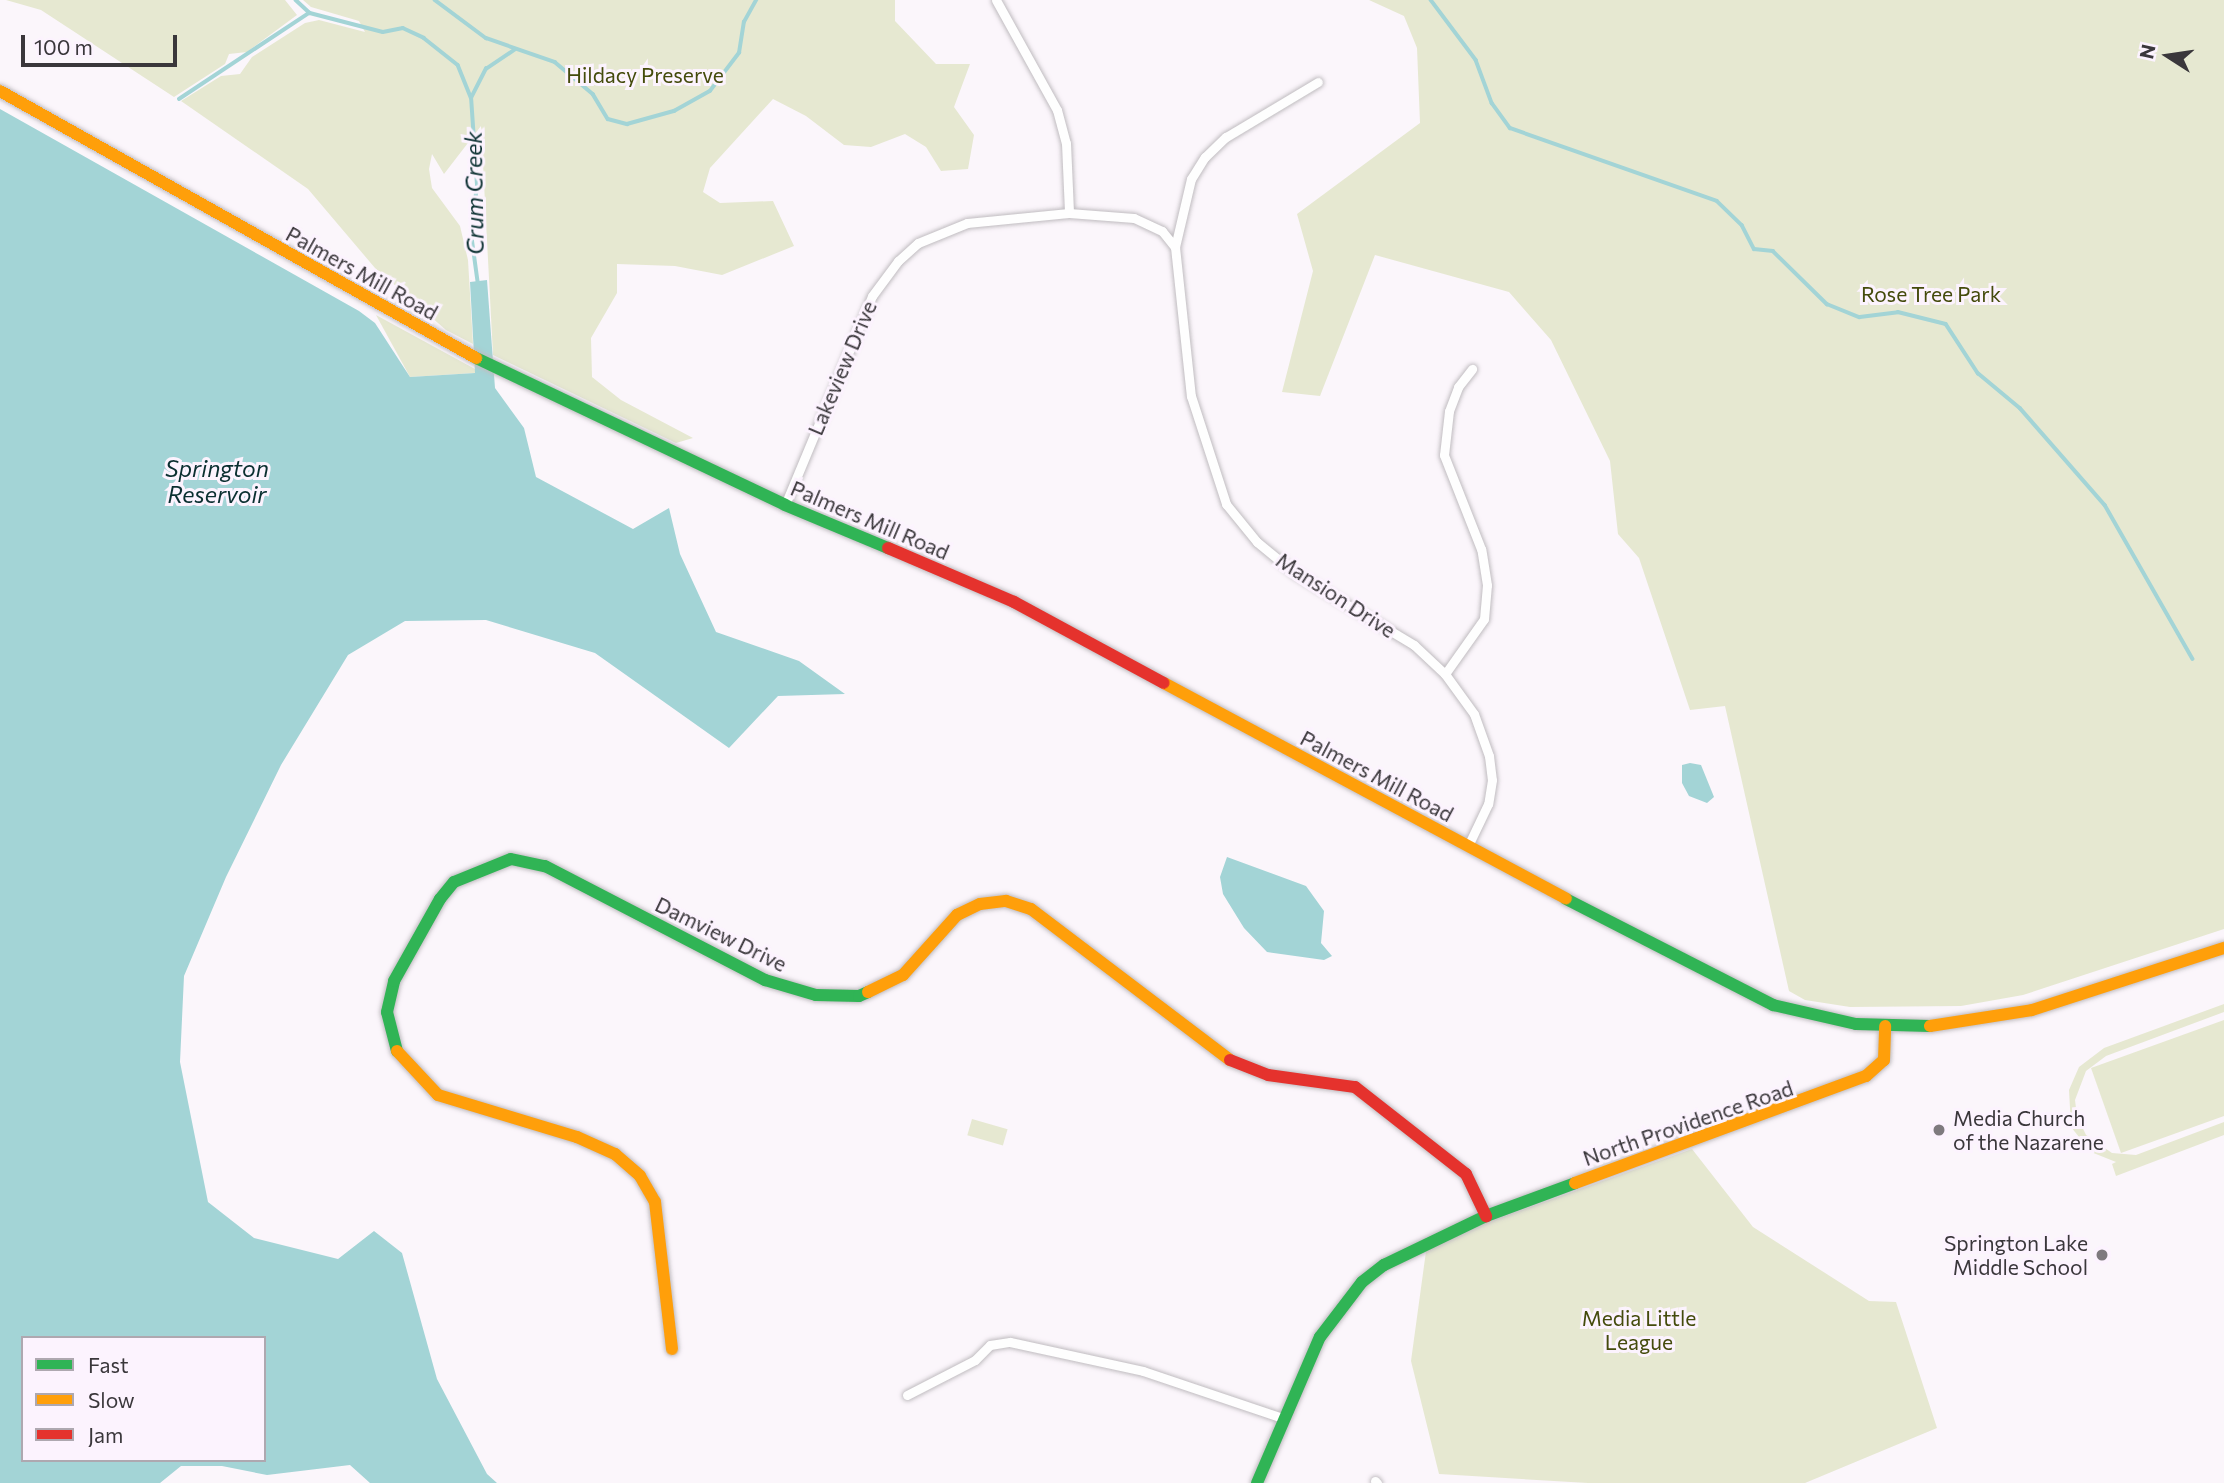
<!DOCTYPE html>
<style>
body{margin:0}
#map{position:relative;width:2224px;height:1483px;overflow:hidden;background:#fbf6fb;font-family:Commissioner,sans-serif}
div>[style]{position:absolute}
.green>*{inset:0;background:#e6e8d1;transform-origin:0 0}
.water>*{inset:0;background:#a3d4d6}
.stream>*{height:3.5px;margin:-1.75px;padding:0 1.75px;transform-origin:1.75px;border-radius:1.75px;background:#a3d4d6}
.roads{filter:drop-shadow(0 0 2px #c0bcc0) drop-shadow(0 0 2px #c0bcc0)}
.street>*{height:9px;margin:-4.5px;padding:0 4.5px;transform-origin:4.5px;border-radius:4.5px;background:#fefefe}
.fast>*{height:12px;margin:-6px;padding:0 6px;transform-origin:6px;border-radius:6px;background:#30b455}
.slow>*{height:12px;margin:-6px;padding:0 6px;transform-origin:6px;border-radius:6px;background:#ff9f0a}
.jam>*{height:12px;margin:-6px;padding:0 6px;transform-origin:6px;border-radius:6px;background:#e5322d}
.dots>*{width:19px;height:19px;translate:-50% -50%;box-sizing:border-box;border:4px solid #fcf3fe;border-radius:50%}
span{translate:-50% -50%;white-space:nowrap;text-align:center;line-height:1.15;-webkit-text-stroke:6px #fcf3fe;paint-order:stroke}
.park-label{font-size:21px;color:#444b0c}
.street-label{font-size:21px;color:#3a373b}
.poi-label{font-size:21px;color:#3a373b}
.left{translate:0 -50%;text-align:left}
.right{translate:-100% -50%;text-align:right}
.water-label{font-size:23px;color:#0a2f30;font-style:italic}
.legend{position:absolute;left:21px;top:1336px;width:245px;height:126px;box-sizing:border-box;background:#fcf3fe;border:2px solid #aea8b0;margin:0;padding:9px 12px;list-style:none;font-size:21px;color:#3a373b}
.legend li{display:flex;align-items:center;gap:14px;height:35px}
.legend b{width:35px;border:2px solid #aea8b0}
.north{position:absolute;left:2133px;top:21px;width:70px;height:70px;-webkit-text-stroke:5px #fcf3fe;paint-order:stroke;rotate:282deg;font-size:19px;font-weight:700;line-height:28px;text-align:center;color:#3a373b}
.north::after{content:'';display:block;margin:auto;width:24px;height:32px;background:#3a373b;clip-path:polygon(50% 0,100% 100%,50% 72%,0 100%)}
.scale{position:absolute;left:21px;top:35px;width:156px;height:32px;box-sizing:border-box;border:4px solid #3a373b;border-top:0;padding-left:9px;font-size:21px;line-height:24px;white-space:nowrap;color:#3a373b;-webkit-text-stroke:5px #fcf3fe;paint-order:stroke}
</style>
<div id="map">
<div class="green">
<div style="clip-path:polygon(6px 0,285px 0,297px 15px,247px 52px,229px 54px,225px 64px,174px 97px,41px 10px)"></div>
<div style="clip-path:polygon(303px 0,895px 0,895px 21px,936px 64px,970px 64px,954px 107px,974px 135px,968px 169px,941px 171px,926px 147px,905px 134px,871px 147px,844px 145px,806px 116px,773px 99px,710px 168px,703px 192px,720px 203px,773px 201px,794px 246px,722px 275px,675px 266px,617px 264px,617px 293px,591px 338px,592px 377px,621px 400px,693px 438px,676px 443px,493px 355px,481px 126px,444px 174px,432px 154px,429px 169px,432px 188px,460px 226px,468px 260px,473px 344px,446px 330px,375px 268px,308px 189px,181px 101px,221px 76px,240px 74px,252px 57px,305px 23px,319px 20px,365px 32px,359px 21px,311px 7px)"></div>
<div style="clip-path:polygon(1369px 0,2224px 0,2224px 929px,2023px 995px,1961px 1006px,1850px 1007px,1805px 1000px,1789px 991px,1725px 706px,1690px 710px,1639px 558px,1618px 534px,1610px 461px,1551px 340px,1509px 292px,1375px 255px,1320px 396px,1282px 392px,1313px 271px,1297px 214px,1420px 123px,1417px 48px,1404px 16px)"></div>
<div style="clip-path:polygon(376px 315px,475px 369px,475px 373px,410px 377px)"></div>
<div style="clip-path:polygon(2224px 1004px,2224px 1012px,2106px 1056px,2086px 1071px,2075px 1100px,2077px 1116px,2086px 1135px,2112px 1153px,2136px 1155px,2224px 1122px,2224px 1135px,2116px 1176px,2112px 1164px,2116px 1162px,2091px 1152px,2071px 1127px,2069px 1090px,2079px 1067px,2104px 1048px)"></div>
<div style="clip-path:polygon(2224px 1020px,2224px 1116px,2121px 1153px,2091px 1068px)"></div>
<div style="left:972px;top:1119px;width:37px;height:17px;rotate:16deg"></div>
<div style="clip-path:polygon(1692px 1149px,1753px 1227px,1869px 1301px,1896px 1302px,1937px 1428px,1805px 1483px,1588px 1483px,1439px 1474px,1411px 1361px,1427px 1244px)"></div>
</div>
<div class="water">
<div style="clip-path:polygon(evenodd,0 109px,359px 311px,375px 323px,410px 377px,475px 373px,470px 282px,487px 280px,495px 388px,524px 428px,536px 477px,633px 529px,669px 508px,680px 554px,716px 632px,799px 661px,845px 694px,778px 696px,729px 748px,595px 653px,486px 620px,405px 621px,348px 655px,281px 765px,226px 877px,184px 976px,180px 1062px,208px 1202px,254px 1238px,338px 1259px,374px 1231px,402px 1253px,437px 1379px,487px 1474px,497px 1483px,370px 1483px,350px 1465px,267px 1475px,222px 1466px,181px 1466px,160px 1483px,0 1483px,0 109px,23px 1338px,264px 1338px,264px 1460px,23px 1460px,23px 1338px)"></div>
<div style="clip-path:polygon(1690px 763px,1701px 765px,1714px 797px,1707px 803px,1689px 796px,1682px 783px,1682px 765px)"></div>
<div style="clip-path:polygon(1227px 857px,1306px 886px,1324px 911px,1321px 943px,1332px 956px,1324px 960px,1267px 952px,1244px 928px,1223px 894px,1220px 877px)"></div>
</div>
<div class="stream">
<div style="left:296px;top:0;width:19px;rotate:43deg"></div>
<div style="left:310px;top:13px;width:75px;rotate:14.6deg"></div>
<div style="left:383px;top:32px;width:20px;rotate:-11deg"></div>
<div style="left:403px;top:28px;width:23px;rotate:25deg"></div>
<div style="left:424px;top:38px;width:43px;rotate:38.5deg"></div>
<div style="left:458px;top:65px;width:35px;rotate:68deg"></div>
<div style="left:435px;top:0;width:64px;rotate:36.7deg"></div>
<div style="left:486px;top:38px;width:73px;rotate:19.2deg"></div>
<div style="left:555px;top:62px;width:50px;rotate:40.1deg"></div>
<div style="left:593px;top:94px;width:29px;rotate:59deg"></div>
<div style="left:608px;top:119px;width:20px;rotate:15deg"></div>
<div style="left:627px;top:124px;width:49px;rotate:-15.5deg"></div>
<div style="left:674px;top:111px;width:41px;rotate:-29.1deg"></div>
<div style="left:710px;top:91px;width:48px;rotate:-52.7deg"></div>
<div style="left:739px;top:53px;width:31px;rotate:-81deg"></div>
<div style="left:744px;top:22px;width:25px;rotate:-61deg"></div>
<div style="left:1431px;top:0;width:75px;rotate:53.1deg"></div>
<div style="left:1476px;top:60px;width:46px;rotate:69.6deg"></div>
<div style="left:1492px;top:103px;width:31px;rotate:54deg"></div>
<div style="left:1510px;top:128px;width:219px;rotate:19.4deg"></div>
<div style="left:1717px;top:201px;width:35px;rotate:44deg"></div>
<div style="left:1742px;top:225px;width:27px;rotate:63deg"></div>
<div style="left:1754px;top:249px;width:19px;rotate:6deg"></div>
<div style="left:1773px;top:251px;width:76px;rotate:44.5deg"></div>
<div style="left:1827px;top:304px;width:35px;rotate:22deg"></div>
<div style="left:1860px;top:317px;width:38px;rotate:-7deg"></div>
<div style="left:1898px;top:312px;width:49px;rotate:14deg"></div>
<div style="left:1946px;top:324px;width:59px;rotate:56.9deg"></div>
<div style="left:1978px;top:373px;width:55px;rotate:39.8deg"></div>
<div style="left:2020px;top:408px;width:129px;rotate:48.8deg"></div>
<div style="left:2105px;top:505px;width:177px;rotate:60.3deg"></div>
<div style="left:179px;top:99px;width:156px;rotate:-33.5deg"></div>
<div style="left:478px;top:285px;width:51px;rotate:-97.8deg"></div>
<div style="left:471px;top:234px;width:49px;rotate:-83deg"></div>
<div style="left:477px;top:185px;width:87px;rotate:-93.9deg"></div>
<div style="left:471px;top:98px;width:33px;rotate:-63deg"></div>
<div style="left:486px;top:69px;width:34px;rotate:-34deg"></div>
</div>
<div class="roads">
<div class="street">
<div style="left:996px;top:0;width:126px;rotate:61deg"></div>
<div style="left:1057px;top:110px;width:34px;rotate:75deg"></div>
<div style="left:1066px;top:143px;width:70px;rotate:87.5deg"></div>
<div style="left:1175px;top:247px;width:150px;rotate:83.9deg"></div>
<div style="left:1191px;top:396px;width:114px;rotate:72deg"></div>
<div style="left:1226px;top:504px;width:49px;rotate:50.8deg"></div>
<div style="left:1257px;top:542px;width:50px;rotate:39.4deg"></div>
<div style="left:1296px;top:574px;width:138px;rotate:31deg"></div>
<div style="left:1414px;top:645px;width:42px;rotate:43.1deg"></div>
<div style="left:1445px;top:674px;width:49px;rotate:54.1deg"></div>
<div style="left:1474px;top:714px;width:45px;rotate:70.3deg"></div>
<div style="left:1489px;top:756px;width:24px;rotate:83deg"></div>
<div style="left:1492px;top:780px;width:24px;rotate:99deg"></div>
<div style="left:1488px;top:804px;width:47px;rotate:115.5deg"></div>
<div style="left:785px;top:505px;width:226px;rotate:-67.4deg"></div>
<div style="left:872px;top:296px;width:44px;rotate:-53.4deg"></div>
<div style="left:898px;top:261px;width:27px;rotate:-42deg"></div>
<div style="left:918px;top:243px;width:53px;rotate:-22.2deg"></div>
<div style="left:967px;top:223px;width:102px;rotate:-5.6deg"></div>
<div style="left:1069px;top:213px;width:65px;rotate:4.4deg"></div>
<div style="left:1134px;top:218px;width:31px;rotate:25deg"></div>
<div style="left:1162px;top:231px;width:21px;rotate:51deg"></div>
<div style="left:1175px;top:247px;width:70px;rotate:-76.8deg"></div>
<div style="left:1191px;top:179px;width:26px;rotate:-58deg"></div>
<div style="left:1205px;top:157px;width:29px;rotate:-44deg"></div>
<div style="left:1226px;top:137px;width:107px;rotate:-30.9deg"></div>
<div style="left:1445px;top:674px;width:67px;rotate:-54.7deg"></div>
<div style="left:1484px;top:619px;width:34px;rotate:-85deg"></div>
<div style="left:1487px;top:585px;width:36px;rotate:-99deg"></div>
<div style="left:1481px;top:549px;width:101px;rotate:-111.5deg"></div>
<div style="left:1444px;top:455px;width:44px;rotate:-83.5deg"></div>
<div style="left:1449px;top:411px;width:26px;rotate:-69deg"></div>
<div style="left:1458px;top:387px;width:23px;rotate:-52deg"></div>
<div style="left:907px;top:1395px;width:76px;rotate:-27.2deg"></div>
<div style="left:975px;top:1360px;width:21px;rotate:-45deg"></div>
<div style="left:990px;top:1345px;width:20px;rotate:-9deg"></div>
<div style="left:1010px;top:1342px;width:136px;rotate:12.3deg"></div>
<div style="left:1143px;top:1371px;width:148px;rotate:18.6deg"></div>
<div style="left:1375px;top:1481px;width:3px;rotate:45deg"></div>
</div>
<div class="fast">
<div style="left:476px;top:358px;width:342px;rotate:25.4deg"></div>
<div style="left:785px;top:505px;width:112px;rotate:22.7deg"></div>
<div style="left:1566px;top:899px;width:233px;rotate:27.1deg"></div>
<div style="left:1773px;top:1005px;width:85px;rotate:12.9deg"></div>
<div style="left:1856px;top:1024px;width:74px;rotate:1.5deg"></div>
<div style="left:397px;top:1051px;width:40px;rotate:-104.4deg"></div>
<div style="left:387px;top:1012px;width:32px;rotate:-77deg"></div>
<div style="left:394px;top:981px;width:94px;rotate:-60.7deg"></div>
<div style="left:440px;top:899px;width:22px;rotate:-51deg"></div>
<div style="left:454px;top:882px;width:61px;rotate:-22deg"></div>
<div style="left:511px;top:859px;width:35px;rotate:12deg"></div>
<div style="left:545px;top:866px;width:248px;rotate:27.4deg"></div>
<div style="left:765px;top:980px;width:53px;rotate:16.4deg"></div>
<div style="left:816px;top:995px;width:43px;rotate:1.3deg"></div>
<div style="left:859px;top:996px;width:10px;rotate:-24deg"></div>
<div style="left:1257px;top:1483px;width:159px;rotate:-66.7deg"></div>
<div style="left:1320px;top:1337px;width:69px;rotate:-52.6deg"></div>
<div style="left:1362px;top:1282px;width:28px;rotate:-38deg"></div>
<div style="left:1384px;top:1265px;width:113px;rotate:-25.7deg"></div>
<div style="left:1486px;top:1216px;width:95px;rotate:-20.3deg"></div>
</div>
<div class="slow">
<div style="left:0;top:91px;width:546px;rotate:29.29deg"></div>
<div style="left:1164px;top:683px;width:456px;rotate:28.2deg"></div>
<div style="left:868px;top:992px;width:39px;rotate:-26deg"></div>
<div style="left:903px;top:975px;width:81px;rotate:-48deg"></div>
<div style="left:957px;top:915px;width:25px;rotate:-26deg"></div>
<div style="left:980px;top:904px;width:26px;rotate:-7deg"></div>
<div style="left:1006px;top:901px;width:26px;rotate:18deg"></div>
<div style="left:1031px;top:909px;width:250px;rotate:37.2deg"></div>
<div style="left:1930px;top:1026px;width:103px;rotate:-8.9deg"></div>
<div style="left:2032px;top:1010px;width:202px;rotate:-17.9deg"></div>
<div style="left:397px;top:1051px;width:60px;rotate:47deg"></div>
<div style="left:438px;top:1095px;width:145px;rotate:16.8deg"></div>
<div style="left:577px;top:1137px;width:42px;rotate:24.1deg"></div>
<div style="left:615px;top:1154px;width:33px;rotate:41deg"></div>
<div style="left:640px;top:1176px;width:30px;rotate:60deg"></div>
<div style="left:655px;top:1202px;width:148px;rotate:83.4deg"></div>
<div style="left:1575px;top:1183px;width:310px;rotate:-20.2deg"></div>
<div style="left:1866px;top:1076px;width:24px;rotate:-42deg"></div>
<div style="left:1884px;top:1060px;width:34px;rotate:-88deg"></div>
</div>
<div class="jam">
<div style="left:888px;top:548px;width:137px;rotate:23.2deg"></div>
<div style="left:1014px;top:602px;width:170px;rotate:28.4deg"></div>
<div style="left:1230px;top:1060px;width:41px;rotate:21.5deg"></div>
<div style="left:1268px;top:1075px;width:88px;rotate:7.9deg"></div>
<div style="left:1355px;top:1087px;width:141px;rotate:38.1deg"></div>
<div style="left:1466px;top:1174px;width:47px;rotate:64.5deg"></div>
</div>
</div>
<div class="dots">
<div style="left:1939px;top:1130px;background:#7e7a7e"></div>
<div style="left:2102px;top:1255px;background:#7e7a7e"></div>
</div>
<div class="park-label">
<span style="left:645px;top:75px">Hildacy Preserve</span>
<span style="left:1931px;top:294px">Rose Tree Park</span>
<span style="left:1639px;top:1330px">Media Little<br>League</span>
</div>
<div class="street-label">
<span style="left:362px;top:273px;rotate:29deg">Palmers Mill Road</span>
<span style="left:842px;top:368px;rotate:-67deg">Lakeview Drive</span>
<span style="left:870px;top:520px;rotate:23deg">Palmers Mill Road</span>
<span style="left:1336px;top:595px;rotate:33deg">Mansion Drive</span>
<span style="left:1377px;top:776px;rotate:28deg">Palmers Mill Road</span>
<span style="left:721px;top:934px;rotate:26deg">Damview Drive</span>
<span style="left:1688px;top:1123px;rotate:-19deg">North Providence Road</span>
</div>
<div class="poi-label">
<span class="left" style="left:1953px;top:1130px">Media Church<br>of the Nazarene</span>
<span class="right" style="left:2088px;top:1255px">Springton Lake<br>Middle School</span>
</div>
<div class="water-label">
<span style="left:474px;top:193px;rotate:-91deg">Crum Creek</span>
<span style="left:217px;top:481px">Springton<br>Reservoir</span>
</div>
<ul class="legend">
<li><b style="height:9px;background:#30b455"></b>Fast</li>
<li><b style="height:9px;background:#ff9f0a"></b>Slow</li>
<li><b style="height:9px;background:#e5322d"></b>Jam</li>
</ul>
<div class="north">N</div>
<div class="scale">100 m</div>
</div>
